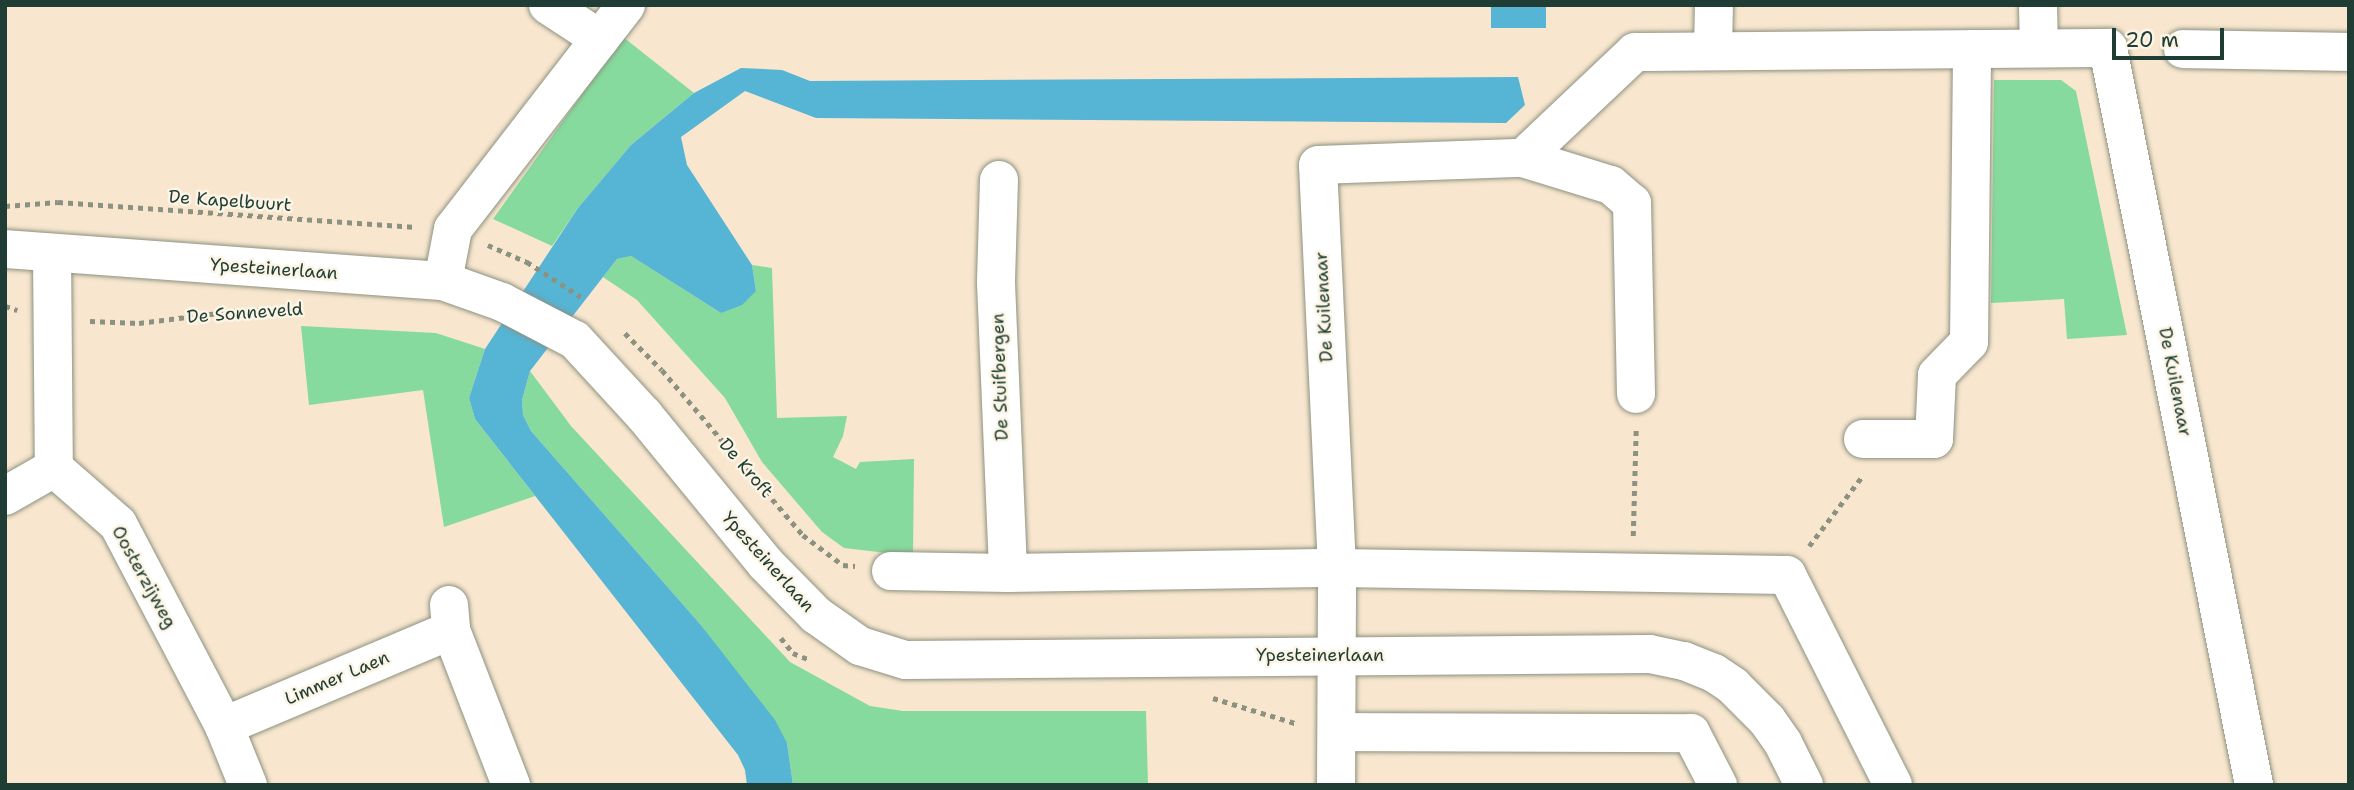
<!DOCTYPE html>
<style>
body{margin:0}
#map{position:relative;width:2354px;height:790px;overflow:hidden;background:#f8e6ce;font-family:"Shantell Sans",sans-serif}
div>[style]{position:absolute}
.green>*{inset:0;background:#86da9d}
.water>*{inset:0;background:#56b4d4;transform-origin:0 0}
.path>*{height:4.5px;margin-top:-2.25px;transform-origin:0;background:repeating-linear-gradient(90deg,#8c9281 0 5px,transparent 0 10px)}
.roads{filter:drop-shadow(0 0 2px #8c9281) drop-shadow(0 0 2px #8c9281)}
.minor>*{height:38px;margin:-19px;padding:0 19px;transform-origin:19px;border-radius:19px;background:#fff}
span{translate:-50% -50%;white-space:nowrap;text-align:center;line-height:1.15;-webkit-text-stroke:5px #fcf5e5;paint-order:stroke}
.street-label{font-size:18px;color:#1f3d34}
.frame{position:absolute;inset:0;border:7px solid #1f3d34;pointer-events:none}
.scale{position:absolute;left:2112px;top:28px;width:112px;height:32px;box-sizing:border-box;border:4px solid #1f3d34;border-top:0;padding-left:9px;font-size:21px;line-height:24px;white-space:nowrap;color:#1f3d34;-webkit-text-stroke:5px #fcf5e5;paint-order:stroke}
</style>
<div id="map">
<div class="green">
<div style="clip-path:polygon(623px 37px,694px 93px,631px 145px,578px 208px,552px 246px,493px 219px)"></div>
<div style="clip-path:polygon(1994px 80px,2061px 80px,2076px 91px,2127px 335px,2067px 339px,2064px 299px,1991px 303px)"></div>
<div style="clip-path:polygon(631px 256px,721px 313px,756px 291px,752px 265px,772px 268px,777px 418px,847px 416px,843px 436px,833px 457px,856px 469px,860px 462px,914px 459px,913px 556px,844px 548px,822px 532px,762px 462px,725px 398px,637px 300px,603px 277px,617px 259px)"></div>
<div style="clip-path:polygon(301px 326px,436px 333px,485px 349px,469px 398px,475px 419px,535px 496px,444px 527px,423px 390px,309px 405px)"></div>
<div style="clip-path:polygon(530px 371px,571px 426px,790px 662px,870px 706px,903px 711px,1146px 711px,1148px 785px,793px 785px,787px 743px,700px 624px,531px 431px,523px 415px,522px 400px)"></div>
</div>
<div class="water">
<div style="left:1491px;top:5px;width:55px;height:23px"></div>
<div style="clip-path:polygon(741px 68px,782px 70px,810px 81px,1518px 77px,1525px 105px,1506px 123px,816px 118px,745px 91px,681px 137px,687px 165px,752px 265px,756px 291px,742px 305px,721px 313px,631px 256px,617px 259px,530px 371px,522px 400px,523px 415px,531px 431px,700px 624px,775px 720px,787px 743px,793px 785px,747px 785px,745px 770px,738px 755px,475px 419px,469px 398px,485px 349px,578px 208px,631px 145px,694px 93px)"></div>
</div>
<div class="path">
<div style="left:5px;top:206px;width:53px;rotate:-4.3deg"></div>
<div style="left:58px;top:202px;width:359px;rotate:4deg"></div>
<div style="left:488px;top:245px;width:43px;rotate:23.6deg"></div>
<div style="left:527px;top:262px;width:64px;rotate:32.9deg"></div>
<div style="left:5px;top:306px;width:13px;rotate:18deg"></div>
<div style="left:90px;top:321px;width:49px;rotate:2.3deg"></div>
<div style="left:139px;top:323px;width:96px;rotate:-7.2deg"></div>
<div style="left:234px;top:311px;width:36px;rotate:-2deg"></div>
<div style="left:625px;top:333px;width:52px;rotate:45deg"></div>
<div style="left:662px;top:370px;width:217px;rotate:49.5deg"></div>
<div style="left:803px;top:535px;width:50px;rotate:36.9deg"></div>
<div style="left:843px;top:565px;width:12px;rotate:5deg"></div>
<div style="left:1633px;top:536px;width:107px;rotate:-88.4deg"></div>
<div style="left:1809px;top:546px;width:86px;rotate:-52.6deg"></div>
<div style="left:781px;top:638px;width:19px;rotate:51deg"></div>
<div style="left:793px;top:653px;width:18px;rotate:22deg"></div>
<div style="left:1213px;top:698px;width:89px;rotate:17deg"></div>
</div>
<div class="roads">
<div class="minor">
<div style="left:548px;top:5px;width:62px;rotate:33.2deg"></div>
<div style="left:2038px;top:5px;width:43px;rotate:88.7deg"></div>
<div style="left:2183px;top:49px;width:166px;rotate:1deg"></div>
<div style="left:1713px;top:51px;width:46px;rotate:-88.8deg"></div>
<div style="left:1523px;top:158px;width:154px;rotate:-43.4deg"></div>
<div style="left:1635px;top:52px;width:473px;rotate:-0.5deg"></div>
<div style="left:2108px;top:48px;width:751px;rotate:78.79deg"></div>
<div style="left:999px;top:180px;width:103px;rotate:91.7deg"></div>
<div style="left:996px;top:283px;width:290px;rotate:87.6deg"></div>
<div style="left:5px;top:249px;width:439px;rotate:4.2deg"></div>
<div style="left:443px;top:281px;width:63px;rotate:19.6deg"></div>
<div style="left:502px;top:302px;width:82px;rotate:27.5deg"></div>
<div style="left:575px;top:340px;width:102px;rotate:47.4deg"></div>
<div style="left:644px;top:415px;width:191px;rotate:50.7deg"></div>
<div style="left:765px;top:563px;width:73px;rotate:45.6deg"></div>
<div style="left:816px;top:615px;width:54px;rotate:35.2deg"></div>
<div style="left:860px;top:646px;width:47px;rotate:17.3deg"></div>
<div style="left:905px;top:660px;width:745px;rotate:-0.46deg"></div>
<div style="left:1650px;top:654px;width:35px;rotate:12deg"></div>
<div style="left:1684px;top:661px;width:32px;rotate:22deg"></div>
<div style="left:1714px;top:673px;width:23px;rotate:34deg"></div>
<div style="left:1733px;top:686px;width:48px;rotate:45deg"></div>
<div style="left:1767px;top:720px;width:28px;rotate:55deg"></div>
<div style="left:1783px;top:743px;width:47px;rotate:63.4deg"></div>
<div style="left:52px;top:253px;width:215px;rotate:89.5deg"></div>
<div style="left:54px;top:468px;width:85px;rotate:41.2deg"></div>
<div style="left:118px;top:524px;width:228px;rotate:62.3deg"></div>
<div style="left:224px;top:726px;width:64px;rotate:67.9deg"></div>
<div style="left:443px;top:281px;width:53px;rotate:-79.1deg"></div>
<div style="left:453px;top:229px;width:283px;rotate:-52.3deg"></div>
<div style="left:1863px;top:439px;width:71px"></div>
<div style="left:1934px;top:439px;width:64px;rotate:-87.3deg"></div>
<div style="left:1937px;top:375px;width:46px;rotate:-45.9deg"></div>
<div style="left:1969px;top:342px;width:293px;rotate:-89.4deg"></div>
<div style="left:5px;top:496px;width:56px;rotate:-29.7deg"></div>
<div style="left:891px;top:571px;width:117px;rotate:1deg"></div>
<div style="left:1008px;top:573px;width:329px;rotate:-0.9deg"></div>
<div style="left:1337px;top:568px;width:450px;rotate:0.9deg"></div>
<div style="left:1787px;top:575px;width:235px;rotate:63.2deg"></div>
<div style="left:449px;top:605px;width:25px;rotate:85deg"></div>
<div style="left:451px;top:630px;width:166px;rotate:68.8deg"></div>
<div style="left:224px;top:726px;width:246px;rotate:-22.9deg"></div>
<div style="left:1337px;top:732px;width:354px;rotate:0.2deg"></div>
<div style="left:1691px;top:733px;width:59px;rotate:62.6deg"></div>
<div style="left:1336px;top:785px;width:217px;rotate:-89.7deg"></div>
<div style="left:1337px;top:568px;width:403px;rotate:-92.7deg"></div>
<div style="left:1318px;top:165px;width:205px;rotate:-2deg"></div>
<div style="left:1523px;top:158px;width:92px;rotate:17.1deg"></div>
<div style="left:1611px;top:185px;width:28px;rotate:41deg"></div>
<div style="left:1632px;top:203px;width:191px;rotate:88.8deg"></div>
</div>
</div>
<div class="street-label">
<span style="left:230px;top:201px;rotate:4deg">De Kapelbuurt</span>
<span style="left:274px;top:269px;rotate:4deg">Ypesteinerlaan</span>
<span style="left:1324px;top:307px;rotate:-93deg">De Kuilenaar</span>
<span style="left:245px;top:313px;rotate:-4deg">De Sonneveld</span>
<span style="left:1000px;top:377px;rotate:-92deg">De Stuifbergen</span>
<span style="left:2175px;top:382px;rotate:79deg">De Kuilenaar</span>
<span style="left:746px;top:468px;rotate:49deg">De Kroft</span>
<span style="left:768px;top:562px;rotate:48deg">Ypesteinerlaan</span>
<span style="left:144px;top:577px;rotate:61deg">Oosterzijweg</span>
<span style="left:1320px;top:655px">Ypesteinerlaan</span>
<span style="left:337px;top:678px;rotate:-23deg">Limmer Laen</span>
</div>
<div class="frame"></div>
<div class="scale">20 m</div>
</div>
